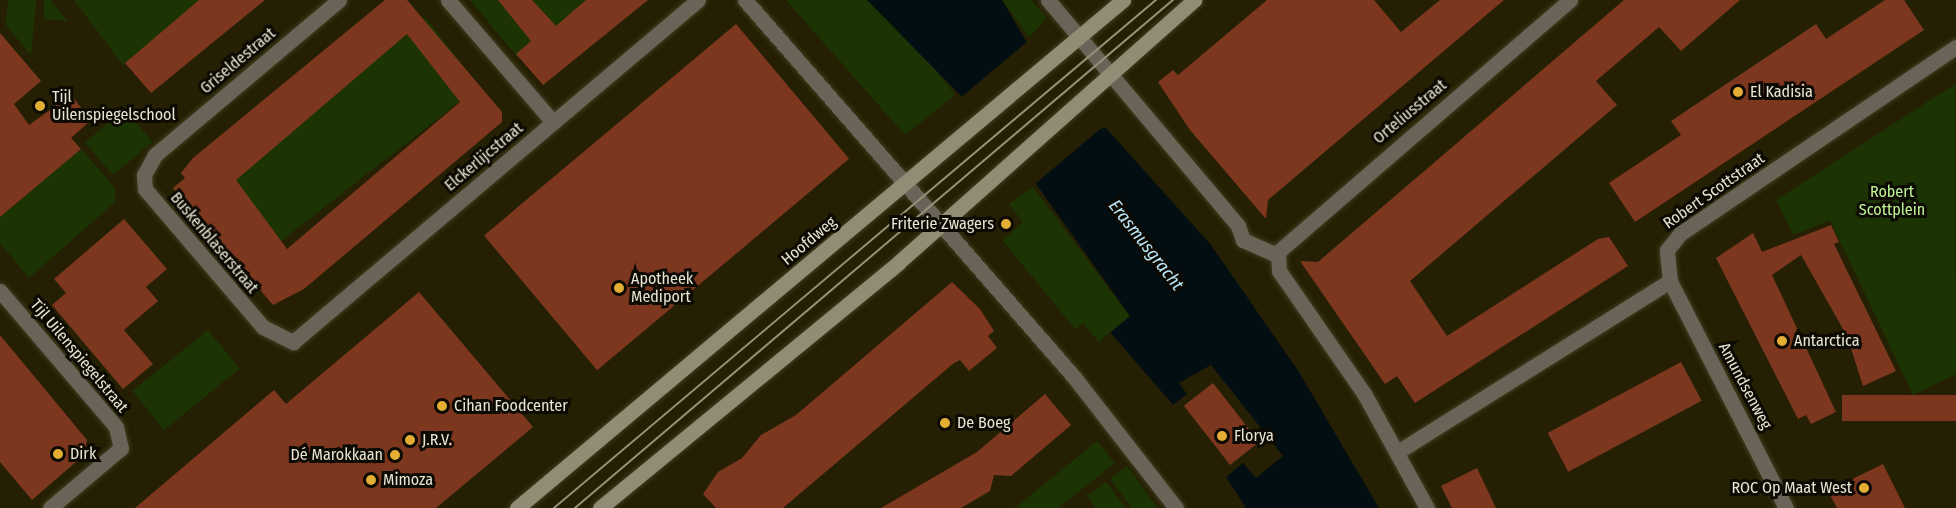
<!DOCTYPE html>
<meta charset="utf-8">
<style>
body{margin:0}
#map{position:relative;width:1956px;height:508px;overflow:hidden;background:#252003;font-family:"Fira Sans Condensed",sans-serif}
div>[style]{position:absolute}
.green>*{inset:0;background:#1c3403;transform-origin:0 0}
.water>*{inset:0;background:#030e13}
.pier>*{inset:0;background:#252003;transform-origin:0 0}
.building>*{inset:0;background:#7d371e;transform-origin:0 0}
.roads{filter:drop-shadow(0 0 2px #403c20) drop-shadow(0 0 2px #403c20)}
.street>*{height:15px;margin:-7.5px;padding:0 7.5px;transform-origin:7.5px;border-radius:7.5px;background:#696457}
.secondary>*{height:15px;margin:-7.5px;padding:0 7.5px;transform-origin:7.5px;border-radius:7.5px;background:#928b76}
.tram>*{height:1.5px;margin:-0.75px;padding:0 0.75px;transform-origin:0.75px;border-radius:0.75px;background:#94907a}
.dots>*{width:16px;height:16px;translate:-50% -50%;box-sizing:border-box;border:3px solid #0c0a02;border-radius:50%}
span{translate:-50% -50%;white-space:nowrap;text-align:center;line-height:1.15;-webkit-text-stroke:6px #0c0a02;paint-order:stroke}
.street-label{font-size:16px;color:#e7e5d3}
.poi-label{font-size:16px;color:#e7e5d3}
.left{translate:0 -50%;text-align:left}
.right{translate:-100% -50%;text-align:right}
.park-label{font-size:16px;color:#bef496}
.water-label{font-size:18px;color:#b9e7f9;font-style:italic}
</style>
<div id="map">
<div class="green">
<div style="clip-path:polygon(8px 0,36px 0,31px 55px,6px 25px)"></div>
<div style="clip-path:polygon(44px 0,50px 0,68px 21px,44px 19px)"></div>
<div style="clip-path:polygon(74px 0,202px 0,123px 65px)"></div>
<div style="clip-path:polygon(470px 0,589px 0,519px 59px)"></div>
<div style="clip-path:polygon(786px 0,883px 0,955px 95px,905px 135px)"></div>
<div style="clip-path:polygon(1002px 0,1031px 0,1047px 18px,1029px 37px)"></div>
<div style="left:425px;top:17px;width:88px;height:276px;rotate:52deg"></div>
<div style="clip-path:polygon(1955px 84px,1956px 374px,1913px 395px,1830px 220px,1793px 235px,1776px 200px)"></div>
<div style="left:125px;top:109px;width:43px;height:52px;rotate:50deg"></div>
<div style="clip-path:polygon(81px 149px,115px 188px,115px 202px,29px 278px,0 243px,0 217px)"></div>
<div style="clip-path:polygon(1033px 187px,1130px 317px,1099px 342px,1083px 323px,1076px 330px,1002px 240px,1023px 222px,1009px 204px)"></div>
<div style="left:208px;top:330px;width:50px;height:97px;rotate:51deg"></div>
<div style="clip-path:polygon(1097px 441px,1115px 463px,1058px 508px,1015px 508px)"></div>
<div style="clip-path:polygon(1127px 466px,1157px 507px,1156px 508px,1132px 508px,1110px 479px)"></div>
<div style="clip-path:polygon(1106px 482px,1126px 508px,1096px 508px,1087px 496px)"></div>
</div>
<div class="water">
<div style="clip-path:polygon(867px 0,1002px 0,1026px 41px,1101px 129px,1105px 127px,1211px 245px,1299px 372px,1379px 508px,1225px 508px,1192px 456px,1099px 342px,1130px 316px,1036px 184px,961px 96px)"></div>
</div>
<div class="pier">
<div style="left:1028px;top:41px;width:114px;height:87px;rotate:50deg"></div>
<div style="clip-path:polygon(1110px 332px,1173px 405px,1187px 394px,1179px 383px,1211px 365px,1283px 456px,1256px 478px,1243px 463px,1226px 477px,1246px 508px,1222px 508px,1189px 458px,1097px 344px)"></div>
</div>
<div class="building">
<div style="clip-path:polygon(199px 0,265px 0,151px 93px,125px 63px)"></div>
<div style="clip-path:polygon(evenodd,385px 0,407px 0,502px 112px,502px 122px,304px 289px,273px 305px,173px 188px,185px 178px,181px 173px,193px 158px,385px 0,407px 34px,460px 102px,287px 249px,236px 180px,407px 34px)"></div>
<div style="clip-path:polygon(498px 0,532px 0,556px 26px,586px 0,648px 0,543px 85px,516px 54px,531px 41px)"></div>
<div style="clip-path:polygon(1267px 0,1374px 0,1401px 32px,1440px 0,1504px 0,1268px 200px,1266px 219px,1190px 130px,1158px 82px,1173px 70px,1178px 75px)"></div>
<div style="clip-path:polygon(1624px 0,1740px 0,1681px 51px,1659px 27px,1596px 81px,1617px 105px,1410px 281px,1447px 336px,1598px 239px,1609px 237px,1628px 266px,1415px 403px,1397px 376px,1385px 384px,1300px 261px,1318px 262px)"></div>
<div style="clip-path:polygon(1885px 0,1904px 0,1924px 30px,1635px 222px,1609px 183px,1681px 135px,1671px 121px,1816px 24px,1826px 39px)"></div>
<div style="left:736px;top:24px;width:176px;height:329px;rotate:50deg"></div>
<div style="clip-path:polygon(0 33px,41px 81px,14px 104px,29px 125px,71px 95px,91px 120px,71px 138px,81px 149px,0 217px)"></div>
<div style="clip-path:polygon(124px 219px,167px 269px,146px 287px,158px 301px,124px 330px,153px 364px,123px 389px,52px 305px,66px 293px,54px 279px)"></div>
<div style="clip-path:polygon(1831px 225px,1839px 242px,1834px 244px,1896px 371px,1863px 386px,1847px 336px,1801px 255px,1772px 275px,1836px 412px,1811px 424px,1806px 415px,1798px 419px,1716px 258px,1753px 233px,1762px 252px)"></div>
<div style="clip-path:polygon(952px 282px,980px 309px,994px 331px,988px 336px,997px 348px,969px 371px,960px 360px,954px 363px,783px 508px,716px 508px,703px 494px,718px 472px,742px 458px,761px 435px,796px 415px)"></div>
<div style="clip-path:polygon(419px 292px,533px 427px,436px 508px,135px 508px,274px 390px,286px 404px)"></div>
<div style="clip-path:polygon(0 335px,87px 440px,84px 455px,32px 500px,0 462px)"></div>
<div style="left:1681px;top:362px;width:44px;height:151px;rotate:62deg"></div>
<div style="left:1213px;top:383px;width:75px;height:37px;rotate:52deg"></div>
<div style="clip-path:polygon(1045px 394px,1071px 425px,1011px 476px,994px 475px,990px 491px,961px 508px,881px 508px,977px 452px)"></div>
<div style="left:1956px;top:395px;width:26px;height:114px;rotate:90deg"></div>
<div style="clip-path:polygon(1883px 464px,1905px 508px,1837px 508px,1828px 491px)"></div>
<div style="clip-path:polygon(1477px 468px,1496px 508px,1452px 508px,1441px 486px)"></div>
</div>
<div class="roads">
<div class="street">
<div style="left:339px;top:0;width:241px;rotate:139.9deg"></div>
<div style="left:155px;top:155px;width:23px;rotate:119deg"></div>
<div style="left:144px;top:175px;width:14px;rotate:86deg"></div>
<div style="left:145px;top:189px;width:182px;rotate:49.5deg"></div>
<div style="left:263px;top:327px;width:34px;rotate:27deg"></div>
<div style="left:293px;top:342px;width:530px;rotate:-40.18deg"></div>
<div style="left:448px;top:0;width:161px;rotate:49.3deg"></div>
<div style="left:745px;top:0;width:500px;rotate:48.89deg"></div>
<div style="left:1074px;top:377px;width:166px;rotate:52.1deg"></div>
<div style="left:1048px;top:0;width:295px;rotate:49.9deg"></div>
<div style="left:1238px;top:226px;width:15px;rotate:70deg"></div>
<div style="left:1243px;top:240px;width:37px;rotate:24deg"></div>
<div style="left:0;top:291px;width:179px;rotate:49.5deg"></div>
<div style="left:116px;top:427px;width:22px;rotate:77deg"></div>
<div style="left:121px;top:448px;width:93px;rotate:139.8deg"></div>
<div style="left:1399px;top:451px;width:320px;rotate:-32.1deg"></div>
<div style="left:1427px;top:508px;width:129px;rotate:-118.8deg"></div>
<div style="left:1365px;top:395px;width:151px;rotate:-124.7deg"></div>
<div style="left:1279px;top:271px;width:19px;rotate:-93deg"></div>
<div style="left:1278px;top:252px;width:386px;rotate:-40.8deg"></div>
<div style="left:1786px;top:508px;width:255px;rotate:-117.1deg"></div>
<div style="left:1670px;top:281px;width:31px;rotate:-96deg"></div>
<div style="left:1667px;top:250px;width:22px;rotate:-51deg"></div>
<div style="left:1681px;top:233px;width:332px;rotate:-34.1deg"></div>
</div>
<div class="secondary">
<div style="left:517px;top:508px;width:791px;rotate:-39.97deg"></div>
<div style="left:600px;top:508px;width:387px;rotate:-39.4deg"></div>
<div style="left:899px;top:262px;width:395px;rotate:-41.6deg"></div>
</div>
</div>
<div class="tram">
<div style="left:554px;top:508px;width:788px;rotate:-40.16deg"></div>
<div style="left:575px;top:508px;width:785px;rotate:-40.35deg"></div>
</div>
<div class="dots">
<div style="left:1738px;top:92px;background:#e4ae35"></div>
<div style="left:40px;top:106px;background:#e4ae35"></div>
<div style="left:1006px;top:224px;background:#e4ae35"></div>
<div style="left:619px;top:288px;background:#e4ae35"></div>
<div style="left:1782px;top:341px;background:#e4ae35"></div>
<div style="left:442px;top:406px;background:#e4ae35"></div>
<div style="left:945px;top:423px;background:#e4ae35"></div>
<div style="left:1222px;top:436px;background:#e4ae35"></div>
<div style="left:410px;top:440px;background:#e4ae35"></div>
<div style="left:58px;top:454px;background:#e4ae35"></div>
<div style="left:395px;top:455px;background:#e4ae35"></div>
<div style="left:371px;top:480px;background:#e4ae35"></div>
<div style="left:1864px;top:488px;background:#e4ae35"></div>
</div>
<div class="street-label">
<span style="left:238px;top:61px;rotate:-40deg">Griseldestraat</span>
<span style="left:1410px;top:112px;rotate:-40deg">Orteliusstraat</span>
<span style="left:484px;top:157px;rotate:-40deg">Elckerlijcstraat</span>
<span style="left:1714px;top:191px;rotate:-35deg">Robert Scottstraat</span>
<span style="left:809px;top:241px;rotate:-40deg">Hoofdweg</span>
<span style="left:214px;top:243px;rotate:50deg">Buskenblaserstraat</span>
<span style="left:79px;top:356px;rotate:50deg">Tijl Uilenspiegelstraat</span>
<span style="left:1745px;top:386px;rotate:62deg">Amundsenweg</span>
</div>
<div class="poi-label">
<span class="left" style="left:1750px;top:92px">El Kadisia</span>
<span class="left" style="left:52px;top:106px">Tijl<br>Uilenspiegelschool</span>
<span class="right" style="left:994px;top:224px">Friterie Zwagers</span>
<span class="left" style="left:631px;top:288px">Apotheek<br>Mediport</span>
<span class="left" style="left:1794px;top:341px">Antarctica</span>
<span class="left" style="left:454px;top:406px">Cihan Foodcenter</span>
<span class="left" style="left:957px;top:423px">De Boeg</span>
<span class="left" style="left:1234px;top:436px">Florya</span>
<span class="left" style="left:422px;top:440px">J.R.V.</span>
<span class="left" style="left:70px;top:454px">Dirk</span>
<span class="right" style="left:383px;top:455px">Dé Marokkaan</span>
<span class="left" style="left:383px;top:480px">Mimoza</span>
<span class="right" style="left:1852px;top:488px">ROC Op Maat West</span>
</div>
<div class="park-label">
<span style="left:1892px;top:201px">Robert<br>Scottplein</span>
</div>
<div class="water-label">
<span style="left:1146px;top:245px;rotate:52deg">Erasmusgracht</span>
</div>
</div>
